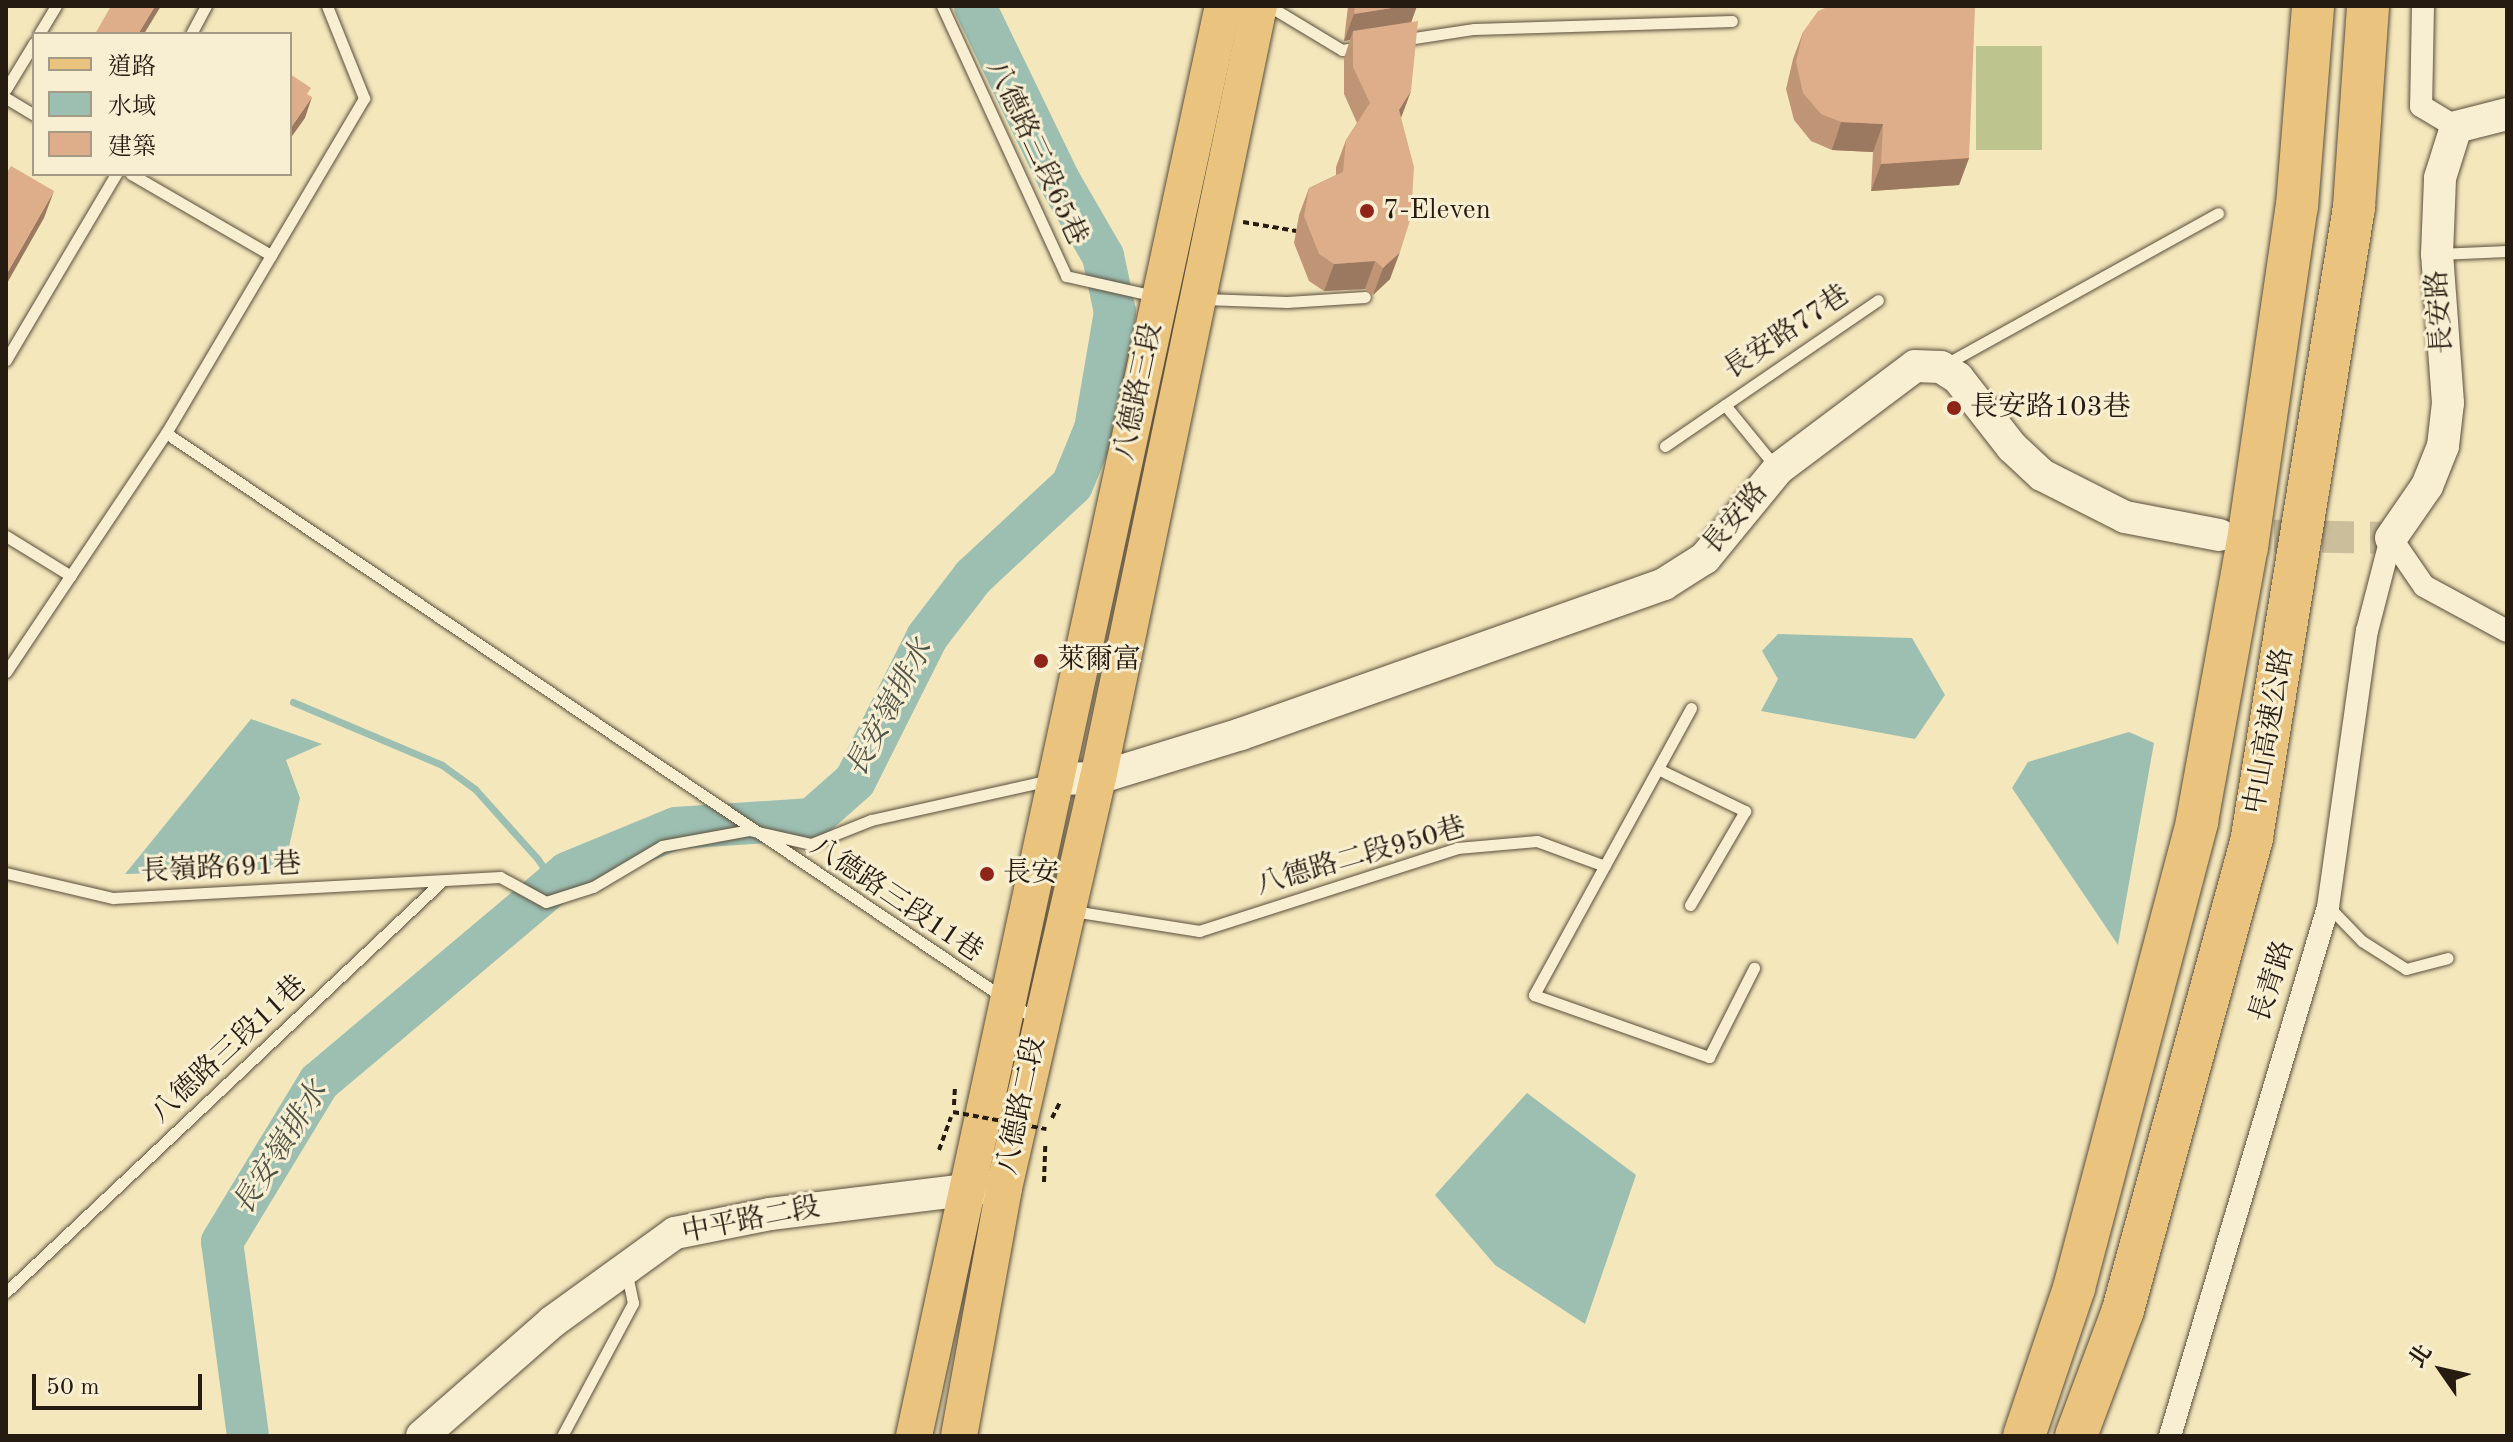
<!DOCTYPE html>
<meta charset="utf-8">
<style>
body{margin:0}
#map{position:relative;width:2513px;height:1442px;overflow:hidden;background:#f4e7bc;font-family:"Old Standard TT","Noto Serif TC",serif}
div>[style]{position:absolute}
.green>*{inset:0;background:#bec48e;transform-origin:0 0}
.water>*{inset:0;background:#9cbfb2}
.stream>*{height:7px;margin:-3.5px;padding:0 3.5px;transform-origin:3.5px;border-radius:3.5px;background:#9cbfb2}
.river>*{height:42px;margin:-21px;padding:0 21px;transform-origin:21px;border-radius:21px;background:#9cbfb2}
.secondary-tunnel>*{height:32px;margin-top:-16px;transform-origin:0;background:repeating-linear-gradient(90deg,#cbbe9a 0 32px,transparent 0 48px)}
.path>*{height:4px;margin-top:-2px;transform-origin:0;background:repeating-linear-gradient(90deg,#261b11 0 6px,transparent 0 10px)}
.roads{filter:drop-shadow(0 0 2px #5a4e3c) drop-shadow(0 0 2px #5a4e3c)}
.lane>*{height:11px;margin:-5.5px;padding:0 5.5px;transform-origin:5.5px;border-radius:5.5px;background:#f8efd3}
.street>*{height:22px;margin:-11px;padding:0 11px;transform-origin:11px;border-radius:11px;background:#f8efd3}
.secondary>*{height:32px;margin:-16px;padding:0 16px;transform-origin:16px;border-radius:16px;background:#f8efd3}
.primary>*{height:36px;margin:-18px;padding:0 18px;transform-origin:18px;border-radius:18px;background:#eac47e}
.highway>*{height:42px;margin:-21px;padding:0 21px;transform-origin:21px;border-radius:21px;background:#eac47e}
.path-bridge>*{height:4px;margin-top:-2px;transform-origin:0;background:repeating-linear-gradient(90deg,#261b11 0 6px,transparent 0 10px)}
.wall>*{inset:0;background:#bf9576}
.shaded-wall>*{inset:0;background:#9b7960}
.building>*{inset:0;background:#dead89}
.dots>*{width:22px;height:22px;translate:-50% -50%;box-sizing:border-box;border:4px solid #f8efd3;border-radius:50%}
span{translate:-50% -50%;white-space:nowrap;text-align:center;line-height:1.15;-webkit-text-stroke:6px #f8efd3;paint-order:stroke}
.street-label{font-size:28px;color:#261b11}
.poi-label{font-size:28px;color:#261b11}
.left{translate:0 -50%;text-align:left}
.water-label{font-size:30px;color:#4f5449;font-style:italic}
.frame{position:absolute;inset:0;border:8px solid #261b11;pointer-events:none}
.legend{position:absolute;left:32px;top:32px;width:260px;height:144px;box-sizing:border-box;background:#f8efd3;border:2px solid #a49a85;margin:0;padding:10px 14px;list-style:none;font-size:24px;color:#261b11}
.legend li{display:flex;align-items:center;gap:16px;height:40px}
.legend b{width:40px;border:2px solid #a49a85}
.north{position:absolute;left:2401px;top:1330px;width:80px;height:80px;-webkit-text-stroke:6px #f8efd3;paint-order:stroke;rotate:304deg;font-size:22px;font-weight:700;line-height:32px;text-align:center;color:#261b11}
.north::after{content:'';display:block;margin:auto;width:28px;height:36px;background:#261b11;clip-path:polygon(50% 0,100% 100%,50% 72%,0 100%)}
.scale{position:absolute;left:32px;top:1374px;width:170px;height:36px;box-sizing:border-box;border:4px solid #261b11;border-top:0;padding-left:10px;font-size:24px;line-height:28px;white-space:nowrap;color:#261b11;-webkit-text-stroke:6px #f8efd3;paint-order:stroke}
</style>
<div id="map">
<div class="green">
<div style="left:2042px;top:46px;width:104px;height:66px;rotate:90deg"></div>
</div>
<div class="water">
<div style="clip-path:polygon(1778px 634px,1912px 638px,1945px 695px,1915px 739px,1761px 711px,1778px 679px,1762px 651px)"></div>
<div style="clip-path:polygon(251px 719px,322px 744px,286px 760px,300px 798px,284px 869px,125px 874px)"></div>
<div style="clip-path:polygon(2129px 732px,2154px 743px,2118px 945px,2012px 788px,2028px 762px)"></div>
<div style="clip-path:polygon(1527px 1093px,1636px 1175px,1585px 1324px,1495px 1265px,1435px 1195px)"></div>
</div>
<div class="stream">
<div style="left:293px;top:702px;width:162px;rotate:22.9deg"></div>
<div style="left:442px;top:765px;width:41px;rotate:36deg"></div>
<div style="left:475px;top:789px;width:93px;rotate:48.1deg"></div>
<div style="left:537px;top:858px;width:49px;rotate:55deg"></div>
</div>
<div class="river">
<div style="left:248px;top:1436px;width:196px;rotate:-97.6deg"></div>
<div style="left:222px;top:1242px;width:187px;rotate:-58.8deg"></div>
<div style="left:319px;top:1082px;width:324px;rotate:-40.1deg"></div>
<div style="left:567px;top:873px;width:118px;rotate:-22.4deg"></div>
<div style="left:676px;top:828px;width:136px;rotate:-3.8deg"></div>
<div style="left:812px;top:819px;width:57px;rotate:-41.5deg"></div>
<div style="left:855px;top:781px;width:161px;rotate:-63.4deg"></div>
<div style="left:927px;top:637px;width:76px;rotate:-52.5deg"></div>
<div style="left:973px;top:577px;width:135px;rotate:-42.9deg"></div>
<div style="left:1072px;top:485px;width:61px;rotate:-67.7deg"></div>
<div style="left:1095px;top:429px;width:119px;rotate:-80.3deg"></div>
<div style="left:1115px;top:312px;width:57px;rotate:-102.1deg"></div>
<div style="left:1103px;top:256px;width:88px;rotate:-120.1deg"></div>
<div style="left:1059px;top:180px;width:193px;rotate:-115.8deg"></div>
</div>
<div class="secondary-tunnel">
<div style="left:2226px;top:535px;width:165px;rotate:1deg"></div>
</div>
<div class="path">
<div style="left:1243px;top:222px;width:54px;rotate:9.6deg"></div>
<div style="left:954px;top:1105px;width:18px;rotate:-87deg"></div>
<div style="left:1052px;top:1118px;width:18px;rotate:-63deg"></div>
<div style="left:939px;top:1150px;width:35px;rotate:-70deg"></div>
<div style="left:1044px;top:1182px;width:36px;rotate:-88deg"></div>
</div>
<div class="roads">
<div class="lane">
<div style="left:942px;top:6px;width:297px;rotate:65.3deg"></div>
<div style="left:1066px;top:276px;width:91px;rotate:12.7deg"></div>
<div style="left:1269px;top:6px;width:85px;rotate:31.1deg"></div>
<div style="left:1342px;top:50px;width:18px;rotate:-9deg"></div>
<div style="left:39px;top:34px;width:33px;rotate:-59deg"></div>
<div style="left:191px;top:34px;width:32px;rotate:-62deg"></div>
<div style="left:1401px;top:40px;width:74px;rotate:-8.6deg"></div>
<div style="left:1474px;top:29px;width:258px;rotate:-1.8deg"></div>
<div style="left:6px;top:89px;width:54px;rotate:-58.7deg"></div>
<div style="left:6px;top:98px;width:33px;rotate:31deg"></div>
<div style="left:131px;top:174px;width:162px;rotate:30.1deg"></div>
<div style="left:2438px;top:254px;width:69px;rotate:-2.5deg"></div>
<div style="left:1204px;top:299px;width:83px;rotate:2.1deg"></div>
<div style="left:1287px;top:302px;width:78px;rotate:-3.7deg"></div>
<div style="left:6px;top:360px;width:216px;rotate:-59.4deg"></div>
<div style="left:1946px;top:364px;width:311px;rotate:-29deg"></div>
<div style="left:1725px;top:405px;width:79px;rotate:50.7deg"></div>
<div style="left:166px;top:433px;width:1052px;rotate:33.99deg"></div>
<div style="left:1665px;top:446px;width:258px;rotate:-34.4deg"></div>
<div style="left:6px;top:536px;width:76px;rotate:31.6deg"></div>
<div style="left:6px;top:672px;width:288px;rotate:-56.2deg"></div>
<div style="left:166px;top:433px;width:389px;rotate:-59.4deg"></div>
<div style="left:364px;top:98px;width:99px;rotate:-111.9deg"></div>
<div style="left:1691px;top:708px;width:327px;rotate:118.7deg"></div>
<div style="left:1534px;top:995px;width:186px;rotate:19.5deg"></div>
<div style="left:1709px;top:1057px;width:100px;rotate:-63.2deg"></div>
<div style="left:1658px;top:769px;width:97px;rotate:25.8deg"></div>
<div style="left:1745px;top:811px;width:109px;rotate:120.3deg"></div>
<div style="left:6px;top:873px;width:110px;rotate:13.2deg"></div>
<div style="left:113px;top:898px;width:388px;rotate:-3.1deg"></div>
<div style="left:500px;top:877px;width:52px;rotate:28.5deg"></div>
<div style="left:546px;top:902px;width:49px;rotate:-17.7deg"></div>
<div style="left:593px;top:887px;width:80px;rotate:-30.7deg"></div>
<div style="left:662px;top:846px;width:88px;rotate:-10.4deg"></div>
<div style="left:749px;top:830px;width:64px;rotate:12.7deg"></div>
<div style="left:811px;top:844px;width:65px;rotate:-21.8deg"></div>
<div style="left:871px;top:820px;width:183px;rotate:-12.6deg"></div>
<div style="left:2329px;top:907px;width:47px;rotate:45.9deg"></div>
<div style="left:2362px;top:941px;width:52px;rotate:32.5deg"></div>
<div style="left:2406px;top:969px;width:43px;rotate:-14.7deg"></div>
<div style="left:1073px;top:911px;width:128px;rotate:9deg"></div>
<div style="left:1199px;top:931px;width:271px;rotate:-17.8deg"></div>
<div style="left:1457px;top:848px;width:80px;rotate:-5deg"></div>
<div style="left:1537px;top:841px;width:72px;rotate:20.2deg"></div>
<div style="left:6px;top:1292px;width:596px;rotate:-43.3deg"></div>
<div style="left:562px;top:1436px;width:151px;rotate:-61.9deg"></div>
<div style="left:633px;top:1303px;width:33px;rotate:-102deg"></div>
</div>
<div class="street">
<div style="left:2423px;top:6px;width:100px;rotate:91.1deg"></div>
<div style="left:2421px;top:106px;width:41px;rotate:31deg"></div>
<div style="left:2391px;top:538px;width:58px;rotate:55.5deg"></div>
<div style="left:2424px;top:586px;width:94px;rotate:28.5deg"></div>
<div style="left:2170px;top:1436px;width:552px;rotate:-73.37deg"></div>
<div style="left:2328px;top:907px;width:279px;rotate:-82deg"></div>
<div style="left:2367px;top:631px;width:96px;rotate:-75.5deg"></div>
</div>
<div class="secondary">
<div style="left:2391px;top:538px;width:63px;rotate:-55.3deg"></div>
<div style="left:2427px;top:486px;width:43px;rotate:-68.2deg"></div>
<div style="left:2443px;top:446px;width:43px;rotate:-83.4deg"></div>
<div style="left:2448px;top:403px;width:149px;rotate:-94.2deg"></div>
<div style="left:2437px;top:254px;width:76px;rotate:-87.7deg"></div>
<div style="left:2440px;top:178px;width:53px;rotate:-72.6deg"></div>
<div style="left:2456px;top:127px;width:53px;rotate:-14.3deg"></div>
<div style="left:1055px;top:779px;width:43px;rotate:-1.3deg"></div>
<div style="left:1098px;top:778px;width:150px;rotate:-17.1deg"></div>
<div style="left:1241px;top:734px;width:449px;rotate:-19.5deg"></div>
<div style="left:1664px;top:584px;width:49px;rotate:-32.4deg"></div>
<div style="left:1705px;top:558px;width:115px;rotate:-50.6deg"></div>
<div style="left:1778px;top:469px;width:171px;rotate:-36.9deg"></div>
<div style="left:1915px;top:366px;width:26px;rotate:2deg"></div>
<div style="left:1941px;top:367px;width:20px;rotate:33deg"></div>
<div style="left:1958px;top:378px;width:88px;rotate:52deg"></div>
<div style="left:2012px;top:447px;width:41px;rotate:43deg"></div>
<div style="left:2042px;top:475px;width:93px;rotate:26.8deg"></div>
<div style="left:2125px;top:517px;width:96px;rotate:10.8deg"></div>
<div style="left:422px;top:1436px;width:173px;rotate:-41.2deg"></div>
<div style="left:552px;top:1322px;width:152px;rotate:-35.9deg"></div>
<div style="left:675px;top:1233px;width:97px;rotate:-11.3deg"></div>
<div style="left:770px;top:1214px;width:223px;rotate:-7deg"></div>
</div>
<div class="primary">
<div style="left:914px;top:1436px;width:1463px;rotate:-77.81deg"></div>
<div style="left:959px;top:1436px;width:252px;rotate:-79.7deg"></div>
<div style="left:1004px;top:1188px;width:421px;rotate:-77.1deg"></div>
<div style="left:1098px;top:778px;width:789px;rotate:-78.22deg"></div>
</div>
<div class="highway">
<div style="left:2024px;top:1436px;width:156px;rotate:-71.3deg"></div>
<div style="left:2074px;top:1288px;width:483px;rotate:-75.2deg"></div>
<div style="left:2197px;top:821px;width:279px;rotate:-79.7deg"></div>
<div style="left:2247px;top:547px;width:345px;rotate:-81.7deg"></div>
<div style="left:2297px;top:206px;width:201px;rotate:-85.4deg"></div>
<div style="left:2076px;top:1436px;width:134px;rotate:-69.5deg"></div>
<div style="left:2123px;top:1310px;width:490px;rotate:-74.7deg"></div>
<div style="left:2252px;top:837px;width:638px;rotate:-80.8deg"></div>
<div style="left:2354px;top:207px;width:201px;rotate:-86deg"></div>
</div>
</div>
<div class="path-bridge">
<div style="left:953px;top:1112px;width:95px;rotate:10.4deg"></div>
</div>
<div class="wall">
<div style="clip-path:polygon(1348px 6px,1417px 6px,1411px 22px,1411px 91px,1401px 117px,1390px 279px,1373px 295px,1365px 289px,1324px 291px,1309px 281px,1294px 243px,1299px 215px,1309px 188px,1336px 175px,1336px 167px,1346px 140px,1357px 123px,1344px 94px,1344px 58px,1350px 40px,1344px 41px)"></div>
<div style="clip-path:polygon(1803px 32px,1969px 158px,1959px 185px,1871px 191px,1873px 152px,1832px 150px,1811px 141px,1794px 120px,1786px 89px,1793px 59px)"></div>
</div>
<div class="shaded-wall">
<div style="clip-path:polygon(155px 6px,161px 6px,144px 34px,138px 34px)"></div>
<div style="clip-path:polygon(1404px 6px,1417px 6px,1408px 31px,1353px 31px,1350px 40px,1344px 41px,1354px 14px)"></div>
<div style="clip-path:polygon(1411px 91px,1401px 118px,1399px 110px)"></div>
<div style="clip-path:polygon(312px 97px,305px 118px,290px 139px,290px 129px)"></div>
<div style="clip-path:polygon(1841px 122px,1883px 124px,1873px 152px,1832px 150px)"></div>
<div style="clip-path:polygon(1969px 158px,1959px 185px,1871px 191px,1881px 164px)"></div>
<div style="clip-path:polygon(54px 191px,44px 218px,6px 285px,6px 275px)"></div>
<div style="clip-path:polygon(1400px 252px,1390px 279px,1373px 295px,1383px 268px)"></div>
<div style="clip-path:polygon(1375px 261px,1365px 289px,1324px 291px,1334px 264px)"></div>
</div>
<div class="building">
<div style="clip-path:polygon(111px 6px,155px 6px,138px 34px,95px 34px)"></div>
<div style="clip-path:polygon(1355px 6px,1404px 6px,1354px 14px)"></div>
<div style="clip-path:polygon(1830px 6px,1946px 6px,1975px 8px,1969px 158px,1881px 164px,1883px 124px,1841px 122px,1821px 114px,1803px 93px,1796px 62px,1803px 32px,1818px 11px)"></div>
<div style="clip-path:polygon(1418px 21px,1411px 91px,1399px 110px,1414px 167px,1411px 217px,1400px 252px,1383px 268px,1375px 261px,1334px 264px,1319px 254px,1304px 216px,1309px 188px,1343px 172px,1346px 140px,1370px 103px,1353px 67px,1353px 31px)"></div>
<div style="clip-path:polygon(290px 74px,311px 88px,307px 94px,312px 97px,290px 129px)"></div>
<div style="clip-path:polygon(11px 166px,54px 191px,6px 275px,6px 174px)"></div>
</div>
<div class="dots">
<div style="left:1367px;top:211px;background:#8f2418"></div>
<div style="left:1954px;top:408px;background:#8f2418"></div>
<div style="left:1041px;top:661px;background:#8f2418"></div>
<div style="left:987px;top:874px;background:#8f2418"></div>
</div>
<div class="street-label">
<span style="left:1036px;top:153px;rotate:65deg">八德路三段65巷</span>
<span style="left:2441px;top:312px;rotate:-94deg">長安路</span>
<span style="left:1787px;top:333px;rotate:-34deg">長安路77巷</span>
<span style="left:1139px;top:392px;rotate:-78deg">八德路三段</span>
<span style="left:1736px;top:519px;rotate:-50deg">長安路</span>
<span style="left:2270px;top:731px;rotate:-80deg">中山高速公路</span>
<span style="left:1361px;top:857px;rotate:-16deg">八德路二段950巷</span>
<span style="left:221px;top:869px;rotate:-3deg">長嶺路691巷</span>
<span style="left:896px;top:900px;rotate:34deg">八德路三段11巷</span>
<span style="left:2273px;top:982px;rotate:-72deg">長青路</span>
<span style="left:229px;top:1050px;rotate:-43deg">八德路三段11巷</span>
<span style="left:1022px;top:1106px;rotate:-78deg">八德路二段</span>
<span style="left:751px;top:1221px;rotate:-11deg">中平路二段</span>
</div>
<div class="poi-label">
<span class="left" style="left:1383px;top:211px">7-Eleven</span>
<span class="left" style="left:1970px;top:408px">長安路103巷</span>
<span class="left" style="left:1057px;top:661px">萊爾富</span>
<span class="left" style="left:1003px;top:874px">長安</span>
</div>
<div class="water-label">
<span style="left:890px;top:709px;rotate:-62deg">長安嶺排水</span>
<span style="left:281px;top:1149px;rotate:-58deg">長安嶺排水</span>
</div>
<div class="frame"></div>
<ul class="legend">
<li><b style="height:10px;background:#eac47e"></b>道路</li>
<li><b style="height:22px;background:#9cbfb2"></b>水域</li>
<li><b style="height:22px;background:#dead89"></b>建築</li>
</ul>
<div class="north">北</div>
<div class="scale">50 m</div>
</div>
